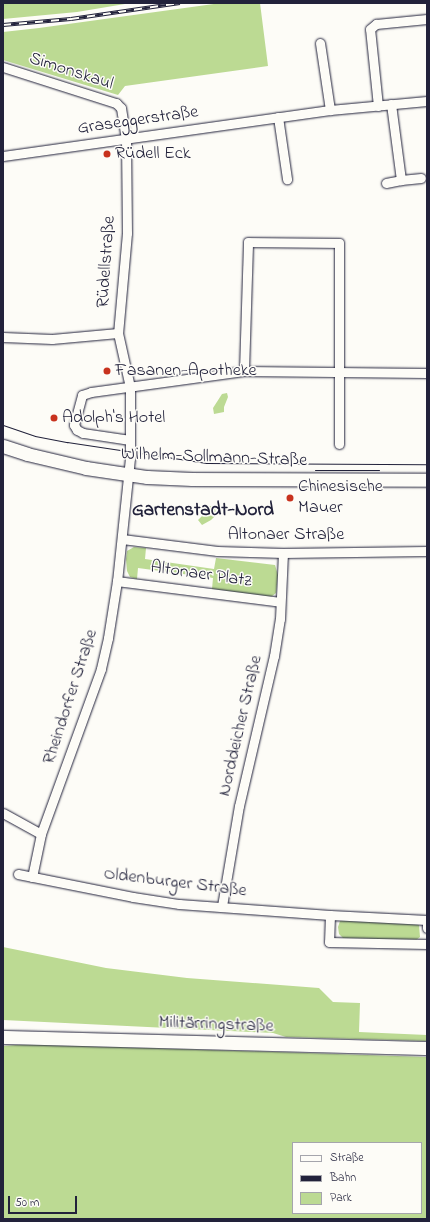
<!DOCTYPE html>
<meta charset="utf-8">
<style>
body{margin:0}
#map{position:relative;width:430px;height:1222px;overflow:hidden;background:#fdfcf7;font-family:"Indie Flower",sans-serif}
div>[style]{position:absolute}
.green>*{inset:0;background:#bcda93}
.roads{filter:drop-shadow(0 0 1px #22223b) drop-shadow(0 0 1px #22223b)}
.street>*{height:9px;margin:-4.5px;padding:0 4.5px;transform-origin:4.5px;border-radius:4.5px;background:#fdfcf7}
.secondary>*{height:13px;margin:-6.5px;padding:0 6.5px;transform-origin:6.5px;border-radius:6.5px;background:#fdfcf7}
.tram>*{height:1px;margin:-0.5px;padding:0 0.5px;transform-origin:0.5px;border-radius:0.5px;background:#22223b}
.rail>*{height:4px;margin-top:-2px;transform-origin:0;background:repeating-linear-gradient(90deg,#fdfcf7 0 8px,#22223b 0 16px);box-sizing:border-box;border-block:1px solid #22223b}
.dots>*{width:11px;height:11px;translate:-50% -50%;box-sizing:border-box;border:2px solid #fdfcf7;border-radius:50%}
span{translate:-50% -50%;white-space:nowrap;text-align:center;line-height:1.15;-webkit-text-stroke:3px #fdfcf7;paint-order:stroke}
.street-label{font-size:18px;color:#22223b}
.poi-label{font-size:18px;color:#22223b}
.left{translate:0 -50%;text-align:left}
.neighbourhood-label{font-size:19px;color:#22223b;font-weight:700}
.frame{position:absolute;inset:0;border:4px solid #22223b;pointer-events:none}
.legend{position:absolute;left:292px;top:1142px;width:130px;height:72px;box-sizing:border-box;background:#fdfcf7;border:1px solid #a5a5ac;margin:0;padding:5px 7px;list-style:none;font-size:12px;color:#22223b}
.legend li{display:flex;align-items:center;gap:8px;height:20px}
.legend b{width:20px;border:1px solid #a5a5ac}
.scale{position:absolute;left:8px;top:1196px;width:69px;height:18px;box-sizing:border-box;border:2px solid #22223b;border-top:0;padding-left:5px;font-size:12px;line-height:14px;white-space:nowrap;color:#22223b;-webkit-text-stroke:3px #fdfcf7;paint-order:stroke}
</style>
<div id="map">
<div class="green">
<div style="clip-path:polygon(3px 3px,131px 3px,77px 12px,3px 19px)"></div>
<div style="clip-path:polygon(221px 3px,260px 3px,268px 66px,125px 86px,118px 95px,3px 60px,3px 32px,39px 28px)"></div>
<div style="clip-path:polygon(227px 393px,228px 397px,224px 407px,224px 412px,214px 414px,213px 408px,222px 394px)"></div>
<div style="clip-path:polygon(210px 506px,215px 507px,216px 515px,211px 520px,202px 525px,198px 520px,205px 513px,206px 508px)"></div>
<div style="clip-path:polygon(134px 547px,146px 548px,145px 559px,214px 569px,216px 558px,275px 565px,278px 575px,276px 593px,271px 597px,212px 589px,213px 578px,138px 568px,137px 579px,130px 577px,127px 571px,126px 559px,127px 551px)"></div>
<div style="clip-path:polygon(346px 918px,414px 922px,419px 925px,420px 937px,415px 941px,345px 940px,339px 934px,338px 927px,340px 921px)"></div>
<div style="clip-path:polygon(3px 947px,106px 968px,187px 978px,319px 988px,333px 1002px,360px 1003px,359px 1032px,427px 1035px,427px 1041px,286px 1037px,273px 1033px,3px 1020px)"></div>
<div style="clip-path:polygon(evenodd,29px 1044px,427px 1057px,427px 1219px,5px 1219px,3px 1216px,3px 1046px,29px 1044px,293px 1143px,421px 1143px,421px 1213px,293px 1213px,293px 1143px)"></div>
</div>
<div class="roads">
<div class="street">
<div style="left:320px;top:43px;width:68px;rotate:81.5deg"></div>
<div style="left:3px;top:67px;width:119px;rotate:17.7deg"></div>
<div style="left:116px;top:103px;width:7px;rotate:45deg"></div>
<div style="left:121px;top:108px;width:31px;rotate:81deg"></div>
<div style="left:126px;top:139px;width:94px;rotate:89.4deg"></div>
<div style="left:127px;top:233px;width:100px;rotate:95.1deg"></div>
<div style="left:118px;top:333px;width:55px;rotate:77.5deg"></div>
<div style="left:130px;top:387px;width:71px;rotate:90deg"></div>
<div style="left:130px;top:458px;width:124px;rotate:96deg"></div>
<div style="left:117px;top:581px;width:58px;rotate:99deg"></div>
<div style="left:108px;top:638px;width:32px;rotate:103deg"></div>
<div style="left:101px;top:669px;width:176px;rotate:110deg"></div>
<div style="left:41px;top:834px;width:44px;rotate:101.8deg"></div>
<div style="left:391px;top:104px;width:77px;rotate:82.5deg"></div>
<div style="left:401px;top:180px;width:20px;rotate:-6deg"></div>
<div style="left:378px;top:106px;width:77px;rotate:-95.9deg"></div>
<div style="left:370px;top:29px;width:8px;rotate:-40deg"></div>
<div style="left:376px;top:24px;width:51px;rotate:-5.6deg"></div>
<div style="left:278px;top:117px;width:63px;rotate:81.7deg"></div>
<div style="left:3px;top:156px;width:330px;rotate:-8deg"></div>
<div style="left:330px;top:110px;width:97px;rotate:-5.3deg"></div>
<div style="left:386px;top:183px;width:15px;rotate:-11deg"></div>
<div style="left:3px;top:337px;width:49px;rotate:2.3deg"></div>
<div style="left:52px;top:339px;width:66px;rotate:-5.2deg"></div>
<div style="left:244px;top:371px;width:129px;rotate:-88.2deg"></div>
<div style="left:248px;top:242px;width:91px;rotate:0.6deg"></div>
<div style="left:339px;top:243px;width:201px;rotate:90deg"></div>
<div style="left:130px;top:440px;width:48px;rotate:-171.5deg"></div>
<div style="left:83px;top:433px;width:7px;rotate:-153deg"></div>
<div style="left:77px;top:430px;width:6px;rotate:-121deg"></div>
<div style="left:74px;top:425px;width:31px;rotate:-75deg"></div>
<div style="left:82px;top:395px;width:9px;rotate:-18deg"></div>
<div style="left:91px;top:392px;width:154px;rotate:-7.8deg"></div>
<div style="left:244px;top:371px;width:183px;rotate:0.6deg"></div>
<div style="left:122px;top:539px;width:96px;rotate:7.2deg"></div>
<div style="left:217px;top:551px;width:66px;rotate:1.7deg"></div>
<div style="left:283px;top:553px;width:144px;rotate:-0.8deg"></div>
<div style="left:117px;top:581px;width:164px;rotate:7.3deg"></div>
<div style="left:3px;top:813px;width:43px;rotate:28.9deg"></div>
<div style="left:18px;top:874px;width:117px;rotate:11.3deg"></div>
<div style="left:133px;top:897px;width:47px;rotate:8.7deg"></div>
<div style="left:179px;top:904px;width:151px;rotate:4.2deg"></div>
<div style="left:330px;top:915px;width:27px;rotate:92deg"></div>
<div style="left:329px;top:942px;width:98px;rotate:1.2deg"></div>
<div style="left:222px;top:906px;width:101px;rotate:-80.4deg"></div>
<div style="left:239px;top:806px;width:154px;rotate:-76.9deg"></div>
<div style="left:274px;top:656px;width:37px;rotate:-81deg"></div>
<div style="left:280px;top:619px;width:66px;rotate:-87.4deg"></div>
<div style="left:330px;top:915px;width:97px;rotate:3deg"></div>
<div style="left:427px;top:920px;width:8px;rotate:90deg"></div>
</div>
<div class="secondary">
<div style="left:3px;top:446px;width:25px;rotate:18deg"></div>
<div style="left:27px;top:454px;width:61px;rotate:13.3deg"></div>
<div style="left:86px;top:468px;width:62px;rotate:8.4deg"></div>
<div style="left:147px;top:477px;width:45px;rotate:2.5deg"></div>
<div style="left:192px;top:479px;width:235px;rotate:0.2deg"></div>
<div style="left:3px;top:1037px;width:424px;rotate:1.5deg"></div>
</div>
</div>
<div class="tram">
<div style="left:3px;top:425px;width:34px;rotate:19deg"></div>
<div style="left:35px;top:436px;width:33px;rotate:11deg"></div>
<div style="left:67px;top:442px;width:141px;rotate:8.6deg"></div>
<div style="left:206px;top:463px;width:221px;rotate:0.3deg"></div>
<div style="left:315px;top:470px;width:64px"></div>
</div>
<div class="rail">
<div style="left:3px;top:25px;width:68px;rotate:-5deg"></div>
<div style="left:71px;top:19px;width:110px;rotate:-8.4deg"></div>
</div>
<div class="dots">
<div style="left:107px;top:154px;background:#c8321e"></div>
<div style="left:107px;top:371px;background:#c8321e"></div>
<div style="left:54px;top:418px;background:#c8321e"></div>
<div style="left:290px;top:498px;background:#c8321e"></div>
</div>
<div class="street-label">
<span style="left:71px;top:72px;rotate:18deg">Simonskaul</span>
<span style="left:138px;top:121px;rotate:-8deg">Graseggerstraße</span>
<span style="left:107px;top:262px;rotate:-86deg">Rüdellstraße</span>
<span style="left:214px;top:458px;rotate:2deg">Wilhelm-Sollmann-Straße</span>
<span style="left:286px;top:535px">Altonaer Straße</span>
<span style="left:201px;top:575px;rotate:8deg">Altonaer Platz</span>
<span style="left:71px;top:697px;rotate:-72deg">Rheindorfer Straße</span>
<span style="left:241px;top:726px;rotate:-77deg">Norddeicher Straße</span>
<span style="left:175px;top:883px;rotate:7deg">Oldenburger Straße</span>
<span style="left:216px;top:1025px;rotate:2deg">Militärringstraße</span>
</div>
<div class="poi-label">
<span class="left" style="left:115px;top:154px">Rüdell Eck</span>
<span class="left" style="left:115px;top:371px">Fasanen-Apotheke</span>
<span class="left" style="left:62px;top:418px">Adolph's Hotel</span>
<span class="left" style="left:298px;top:498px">Chinesische<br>Mauer</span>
</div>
<div class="neighbourhood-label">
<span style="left:203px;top:511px">Gartenstadt-Nord</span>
</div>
<div class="frame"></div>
<ul class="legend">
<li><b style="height:5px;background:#fdfcf7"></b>Straße</li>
<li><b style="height:5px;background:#22223b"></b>Bahn</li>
<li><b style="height:11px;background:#bcda93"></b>Park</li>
</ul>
<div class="scale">50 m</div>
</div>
